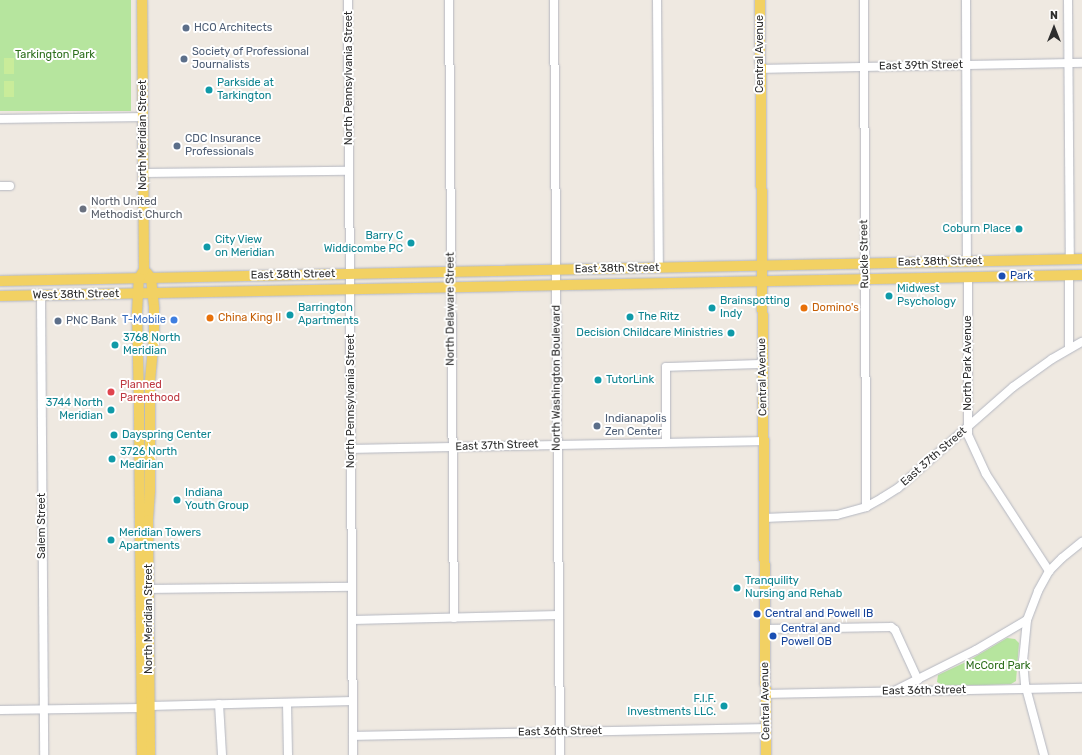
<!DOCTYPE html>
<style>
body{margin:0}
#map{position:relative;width:1082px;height:755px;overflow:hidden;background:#efe9e1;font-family:Rubik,sans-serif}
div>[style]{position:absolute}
.green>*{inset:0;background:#b6e59e;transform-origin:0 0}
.pitch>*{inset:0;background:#c9ec9a;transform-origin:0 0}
.roads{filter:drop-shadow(0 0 1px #b4b7c1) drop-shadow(0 0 1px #b4b7c1)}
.minor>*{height:8px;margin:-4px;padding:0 4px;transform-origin:4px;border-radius:4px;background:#fff}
.major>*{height:10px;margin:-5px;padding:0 5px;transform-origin:5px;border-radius:5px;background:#f2d163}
.dots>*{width:11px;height:11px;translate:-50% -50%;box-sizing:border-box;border:2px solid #fff;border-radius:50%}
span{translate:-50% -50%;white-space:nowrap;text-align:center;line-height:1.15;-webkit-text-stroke:4px #fff;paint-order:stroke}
.service-label{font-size:11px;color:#4e5e75}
.left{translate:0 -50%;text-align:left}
.street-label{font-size:11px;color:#2e2e2e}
.park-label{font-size:11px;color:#2c6e1b}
.culture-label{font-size:11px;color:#0d838f}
.right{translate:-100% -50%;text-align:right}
.worship-label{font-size:11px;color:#5b616d}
.transit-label{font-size:11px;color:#164399}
.food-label{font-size:11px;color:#c56008}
.shop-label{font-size:11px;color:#366cbe}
.health-label{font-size:11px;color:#be3a42}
.north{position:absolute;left:1034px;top:8px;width:40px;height:40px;-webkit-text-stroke:3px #fff;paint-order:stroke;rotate:0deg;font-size:11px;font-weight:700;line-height:16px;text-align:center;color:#2e2e2e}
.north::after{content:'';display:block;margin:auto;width:14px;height:18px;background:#2e2e2e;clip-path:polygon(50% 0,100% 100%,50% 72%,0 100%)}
</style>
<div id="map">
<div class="green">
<div style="left:0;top:0;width:131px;height:111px"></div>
<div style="clip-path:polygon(1007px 638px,1015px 639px,1019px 643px,1016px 681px,1011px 684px,986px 685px,943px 685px,937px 682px,938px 675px,968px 661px)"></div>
</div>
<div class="pitch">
<div style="left:14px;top:58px;width:16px;height:10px;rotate:90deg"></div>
<div style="left:4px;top:81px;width:10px;height:16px"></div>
</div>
<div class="roads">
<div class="minor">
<div style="left:348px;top:0;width:755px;rotate:89.62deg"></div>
<div style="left:449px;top:0;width:618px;rotate:89.54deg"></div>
<div style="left:554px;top:0;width:755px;rotate:89.54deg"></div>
<div style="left:657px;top:0;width:268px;rotate:89.6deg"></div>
<div style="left:864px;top:0;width:507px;rotate:89.77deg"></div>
<div style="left:966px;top:0;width:262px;rotate:89.8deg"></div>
<div style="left:1068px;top:0;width:260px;rotate:89.6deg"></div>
<div style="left:760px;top:69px;width:322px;rotate:-1.1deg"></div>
<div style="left:0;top:119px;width:143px;rotate:-0.8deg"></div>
<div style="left:143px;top:173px;width:206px;rotate:-0.6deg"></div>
<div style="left:0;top:186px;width:10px"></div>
<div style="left:968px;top:277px;width:158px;rotate:90deg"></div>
<div style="left:968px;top:435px;width:43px;rotate:65.2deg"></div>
<div style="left:986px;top:474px;width:116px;rotate:57deg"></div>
<div style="left:41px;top:296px;width:459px;rotate:89.6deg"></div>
<div style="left:1069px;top:348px;width:73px;rotate:-90deg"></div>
<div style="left:666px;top:442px;width:75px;rotate:-90deg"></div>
<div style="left:666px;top:367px;width:97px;rotate:-1.8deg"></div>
<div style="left:352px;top:449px;width:411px;rotate:-1.1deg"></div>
<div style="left:764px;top:518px;width:73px;rotate:-2.4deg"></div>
<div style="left:837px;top:515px;width:30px;rotate:-15deg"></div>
<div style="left:866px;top:507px;width:18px;rotate:-29deg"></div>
<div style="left:882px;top:498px;width:19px;rotate:-32deg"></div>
<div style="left:898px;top:488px;width:153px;rotate:-41.3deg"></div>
<div style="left:1013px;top:387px;width:48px;rotate:-35.7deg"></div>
<div style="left:1052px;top:359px;width:34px;rotate:-30deg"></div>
<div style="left:149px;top:589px;width:203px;rotate:-0.6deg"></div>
<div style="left:353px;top:620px;width:206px;rotate:-1.4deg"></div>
<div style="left:765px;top:629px;width:126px;rotate:-0.9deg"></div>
<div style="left:891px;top:627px;width:5px;rotate:37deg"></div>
<div style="left:895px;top:630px;width:55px;rotate:65.3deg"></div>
<div style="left:894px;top:691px;width:92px;rotate:-26.6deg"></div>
<div style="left:976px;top:650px;width:59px;rotate:-30.5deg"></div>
<div style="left:766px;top:694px;width:316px;rotate:-1.1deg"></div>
<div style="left:287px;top:703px;width:52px;rotate:88.9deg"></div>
<div style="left:219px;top:704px;width:51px;rotate:86.6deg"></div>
<div style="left:149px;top:706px;width:204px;rotate:-1.4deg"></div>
<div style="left:0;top:710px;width:142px;rotate:-0.8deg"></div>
<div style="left:353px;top:736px;width:413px;rotate:-1.1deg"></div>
<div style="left:1044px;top:755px;width:73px;rotate:-105deg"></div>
<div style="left:1025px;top:684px;width:23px;rotate:-95deg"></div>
<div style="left:1023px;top:661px;width:41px;rotate:-84.4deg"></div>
<div style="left:1027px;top:620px;width:31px;rotate:-69deg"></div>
<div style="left:1038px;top:591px;width:23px;rotate:-61deg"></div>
<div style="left:1049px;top:571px;width:18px;rotate:-45deg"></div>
<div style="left:1062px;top:558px;width:26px;rotate:-39deg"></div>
</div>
<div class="major">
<div style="left:760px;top:0;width:755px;rotate:89.54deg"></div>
<div style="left:147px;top:273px;width:6px;rotate:51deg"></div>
<div style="left:151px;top:278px;width:31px;rotate:84deg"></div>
<div style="left:154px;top:309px;width:28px;rotate:90deg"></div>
<div style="left:154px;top:337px;width:44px;rotate:95.2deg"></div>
<div style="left:150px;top:381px;width:110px;rotate:90deg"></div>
<div style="left:150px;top:491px;width:29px;rotate:94deg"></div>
<div style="left:148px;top:520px;width:235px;rotate:89.5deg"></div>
<div style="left:0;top:281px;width:1082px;rotate:-1.16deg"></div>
<div style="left:0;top:296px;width:1082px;rotate:-1.11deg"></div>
<div style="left:142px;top:755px;width:350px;rotate:-90.5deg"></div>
<div style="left:139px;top:405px;width:92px;rotate:-91.2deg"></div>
<div style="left:137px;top:313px;width:35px;rotate:-87deg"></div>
<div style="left:139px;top:278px;width:9px;rotate:-58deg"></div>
<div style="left:144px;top:270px;width:270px;rotate:-90.4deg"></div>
</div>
</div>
<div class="dots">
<div style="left:186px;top:28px;background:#5c6f8a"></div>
<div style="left:184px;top:59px;background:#5c6f8a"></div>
<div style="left:209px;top:90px;background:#0f9aa8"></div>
<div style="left:177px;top:146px;background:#5c6f8a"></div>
<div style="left:83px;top:209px;background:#6b7280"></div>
<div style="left:1019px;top:229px;background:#0f9aa8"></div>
<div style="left:411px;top:243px;background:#0f9aa8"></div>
<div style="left:207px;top:247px;background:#0f9aa8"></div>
<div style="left:1002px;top:276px;background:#1a4fb4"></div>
<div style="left:889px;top:296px;background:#0f9aa8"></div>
<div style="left:712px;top:308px;background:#0f9aa8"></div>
<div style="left:804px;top:308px;background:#e8710a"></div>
<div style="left:290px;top:315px;background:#0f9aa8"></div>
<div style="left:630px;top:317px;background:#0f9aa8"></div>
<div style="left:210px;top:318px;background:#e8710a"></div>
<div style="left:174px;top:320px;background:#3f7fe0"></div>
<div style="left:58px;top:321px;background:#5c6f8a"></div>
<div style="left:731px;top:333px;background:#0f9aa8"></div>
<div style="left:115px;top:345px;background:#0f9aa8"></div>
<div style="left:598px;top:380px;background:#0f9aa8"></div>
<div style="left:111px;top:392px;background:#e0444e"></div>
<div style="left:111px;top:410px;background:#0f9aa8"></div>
<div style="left:597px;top:426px;background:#5c6f8a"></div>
<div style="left:114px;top:435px;background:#0f9aa8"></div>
<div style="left:112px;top:459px;background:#0f9aa8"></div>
<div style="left:177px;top:500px;background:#0f9aa8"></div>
<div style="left:111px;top:540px;background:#0f9aa8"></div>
<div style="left:737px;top:588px;background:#0f9aa8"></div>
<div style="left:757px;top:614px;background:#1a4fb4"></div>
<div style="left:773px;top:636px;background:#1a4fb4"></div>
<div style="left:724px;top:706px;background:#0f9aa8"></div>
</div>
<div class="service-label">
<span class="left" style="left:194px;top:28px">HCO Architects</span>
<span class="left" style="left:192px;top:59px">Society of Professional<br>Journalists</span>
<span class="left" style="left:185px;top:146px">CDC Insurance<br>Professionals</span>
<span class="left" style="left:66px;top:321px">PNC Bank</span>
<span class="left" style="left:605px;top:426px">Indianapolis<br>Zen Center</span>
</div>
<div class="street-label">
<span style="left:760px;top:54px;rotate:-90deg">Central Avenue</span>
<span style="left:921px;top:66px;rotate:-1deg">East 39th Street</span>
<span style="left:349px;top:78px;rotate:-90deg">North Pennsylvania Street</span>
<span style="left:143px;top:135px;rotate:-90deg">North Meridian Street</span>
<span style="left:865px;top:254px;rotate:-91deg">Ruckle Street</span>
<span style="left:940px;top:262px;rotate:-1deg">East 38th Street</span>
<span style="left:617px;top:269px;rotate:-1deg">East 38th Street</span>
<span style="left:293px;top:275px;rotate:-1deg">East 38th Street</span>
<span style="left:76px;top:295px;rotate:-1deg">West 38th Street</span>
<span style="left:451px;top:309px;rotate:-90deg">North Delaware Street</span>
<span style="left:968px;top:363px;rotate:-90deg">North Park Avenue</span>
<span style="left:763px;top:377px;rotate:-91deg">Central Avenue</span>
<span style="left:557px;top:378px;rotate:-90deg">North Washington Boulevard</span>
<span style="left:351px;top:401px;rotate:-90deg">North Pennsylvania Street</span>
<span style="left:497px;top:446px;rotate:-2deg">East 37th Street</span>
<span style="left:934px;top:457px;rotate:-41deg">East 37th Street</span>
<span style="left:42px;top:526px;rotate:-90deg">Salem Street</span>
<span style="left:149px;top:619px;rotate:-90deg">North Meridian Street</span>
<span style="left:924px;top:691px;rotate:-1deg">East 36th Street</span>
<span style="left:766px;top:701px;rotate:-91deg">Central Avenue</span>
<span style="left:560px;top:732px;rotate:-1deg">East 36th Street</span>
</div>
<div class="park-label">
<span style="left:55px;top:55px">Tarkington Park</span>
<span style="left:998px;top:666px">McCord Park</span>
</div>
<div class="culture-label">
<span class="left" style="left:217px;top:90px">Parkside at<br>Tarkington</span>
<span class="right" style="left:1011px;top:229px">Coburn Place</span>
<span class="right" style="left:403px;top:243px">Barry C<br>Widdicombe PC</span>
<span class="left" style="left:215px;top:247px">City View<br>on Meridian</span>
<span class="left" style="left:897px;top:296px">Midwest<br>Psychology</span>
<span class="left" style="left:720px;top:308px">Brainspotting<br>Indy</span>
<span class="left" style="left:298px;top:315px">Barrington<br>Apartments</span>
<span class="left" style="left:638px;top:317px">The Ritz</span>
<span class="right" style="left:723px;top:333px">Decision Childcare Ministries</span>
<span class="left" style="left:123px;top:345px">3768 North<br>Meridian</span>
<span class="left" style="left:606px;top:380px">TutorLink</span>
<span class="right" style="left:103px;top:410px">3744 North<br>Meridian</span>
<span class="left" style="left:122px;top:435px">Dayspring Center</span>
<span class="left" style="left:120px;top:459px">3726 North<br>Medirian</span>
<span class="left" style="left:185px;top:500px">Indiana<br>Youth Group</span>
<span class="left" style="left:119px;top:540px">Meridian Towers<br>Apartments</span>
<span class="left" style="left:745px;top:588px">Tranquility<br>Nursing and Rehab</span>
<span class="right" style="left:716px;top:706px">F.I.F.<br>Investments LLC.</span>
</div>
<div class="worship-label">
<span class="left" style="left:91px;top:209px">North United<br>Methodist Church</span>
</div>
<div class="transit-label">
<span class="left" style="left:1010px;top:276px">Park</span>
<span class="left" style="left:765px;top:614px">Central and Powell IB</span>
<span class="left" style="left:781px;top:636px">Central and<br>Powell OB</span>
</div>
<div class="food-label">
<span class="left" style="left:812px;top:308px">Domino's</span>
<span class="left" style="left:218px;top:318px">China King II</span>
</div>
<div class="shop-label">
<span class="right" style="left:166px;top:320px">T-Mobile</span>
</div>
<div class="health-label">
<span class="left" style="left:120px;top:392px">Planned<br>Parenthood</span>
</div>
<div class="north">N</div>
</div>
